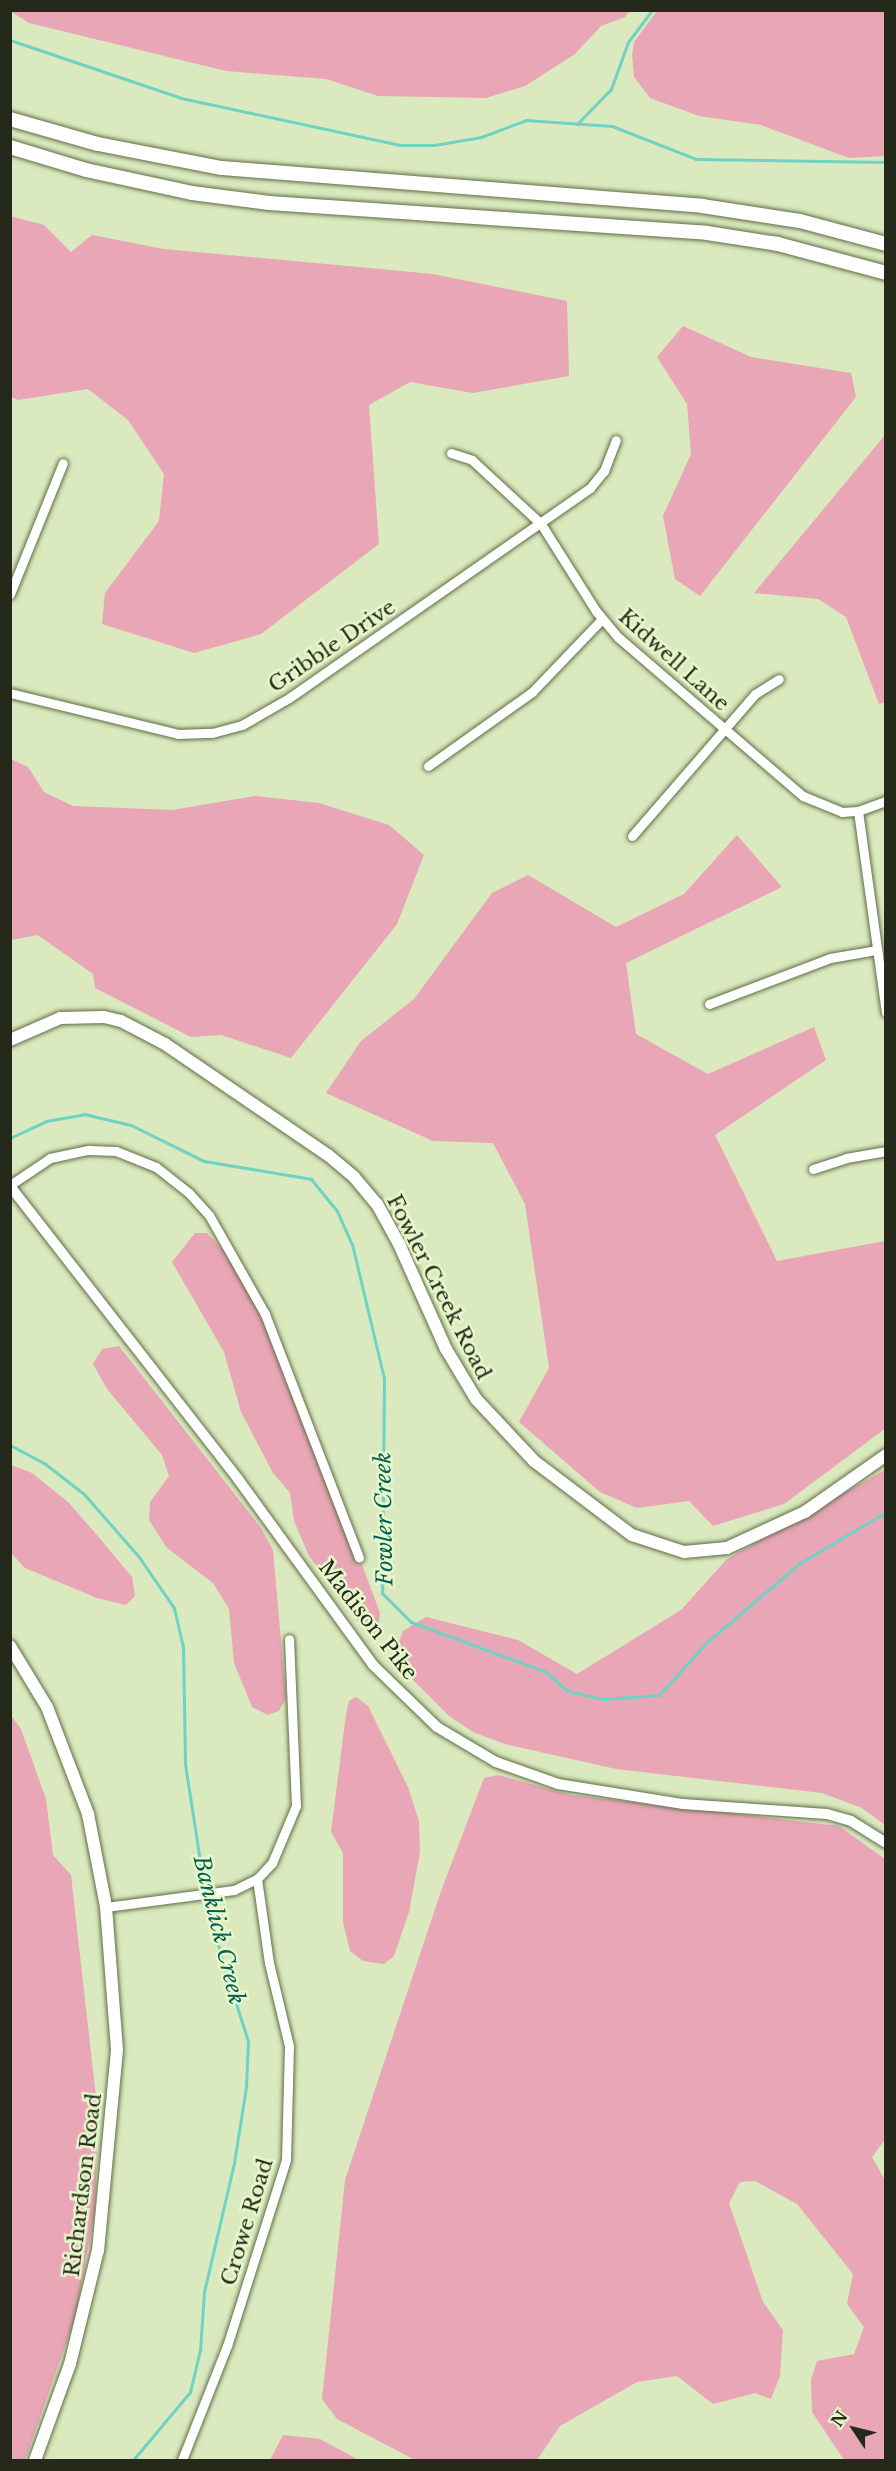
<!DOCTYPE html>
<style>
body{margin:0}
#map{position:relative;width:896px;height:2471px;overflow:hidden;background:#dae9be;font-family:"Libre Baskerville",serif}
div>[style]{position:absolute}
.green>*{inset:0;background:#e9a6b6}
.stream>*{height:3px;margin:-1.5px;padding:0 1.5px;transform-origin:1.5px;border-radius:1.5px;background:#6fd2c3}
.roads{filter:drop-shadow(0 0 2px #616d47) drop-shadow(0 0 2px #616d47)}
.minor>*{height:9px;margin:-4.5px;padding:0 4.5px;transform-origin:4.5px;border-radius:4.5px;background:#fff}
.tertiary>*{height:10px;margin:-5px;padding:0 5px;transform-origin:5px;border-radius:5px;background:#fff}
.secondary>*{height:12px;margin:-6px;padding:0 6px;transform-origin:6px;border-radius:6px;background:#fff}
.primary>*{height:14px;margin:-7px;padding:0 7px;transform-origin:7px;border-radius:7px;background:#fff}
span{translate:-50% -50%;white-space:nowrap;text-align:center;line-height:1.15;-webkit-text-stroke:5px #e7f7cb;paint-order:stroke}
.street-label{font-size:21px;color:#242919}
.water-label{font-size:22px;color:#035e54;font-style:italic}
.frame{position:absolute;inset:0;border:12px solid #242919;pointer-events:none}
.north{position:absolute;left:824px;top:2399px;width:60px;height:60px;-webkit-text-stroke:4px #e7f7cb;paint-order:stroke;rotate:305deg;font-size:16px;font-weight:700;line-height:24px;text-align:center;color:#242919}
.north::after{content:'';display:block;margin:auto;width:21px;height:27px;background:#242919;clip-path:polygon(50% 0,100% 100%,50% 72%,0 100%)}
</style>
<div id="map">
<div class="green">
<div style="clip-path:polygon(10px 11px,11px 10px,630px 11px,625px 17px,601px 26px,575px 54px,525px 86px,486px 98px,378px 96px,326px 79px,226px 71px,29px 23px)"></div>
<div style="clip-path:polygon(657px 11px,885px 11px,885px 156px,849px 158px,761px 125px,699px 116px,650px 98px,634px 77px,632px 55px,634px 42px)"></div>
<div style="clip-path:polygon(10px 216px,44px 225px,71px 252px,92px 235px,164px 249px,433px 274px,567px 301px,569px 376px,473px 393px,410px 382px,369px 405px,379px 544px,261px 634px,194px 653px,102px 624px,105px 593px,159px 521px,164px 474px,128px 420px,88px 389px,18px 400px,11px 397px)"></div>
<div style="clip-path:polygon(683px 326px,751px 357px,851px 373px,856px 397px,700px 596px,675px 579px,663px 516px,691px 454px,687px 404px,657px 357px)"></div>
<div style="clip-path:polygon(885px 435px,886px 702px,879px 704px,846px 617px,818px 599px,754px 593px)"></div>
<div style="clip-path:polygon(11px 759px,28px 767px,44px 792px,73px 806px,172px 810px,255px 796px,319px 803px,389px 825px,424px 855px,397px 924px,291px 1058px,221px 1035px,191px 1037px,95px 988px,93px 974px,38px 935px,11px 940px)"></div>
<div style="clip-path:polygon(737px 835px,782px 887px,626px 963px,636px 1034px,708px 1074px,814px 1027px,826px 1060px,715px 1135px,777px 1261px,885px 1241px,886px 1428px,784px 1504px,713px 1526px,689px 1501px,637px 1508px,600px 1492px,519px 1422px,549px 1368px,525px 1204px,493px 1143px,433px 1141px,326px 1093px,361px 1041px,414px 999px,492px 893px,528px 875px,616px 927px,684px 894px)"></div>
<div style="clip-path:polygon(195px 1233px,207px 1233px,239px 1267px,306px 1414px,380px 1613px,378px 1634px,367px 1633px,309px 1556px,294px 1521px,290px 1493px,273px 1473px,241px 1412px,224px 1352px,172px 1262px)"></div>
<div style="clip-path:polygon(119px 1346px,261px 1528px,273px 1550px,286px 1698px,279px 1711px,268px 1715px,252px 1707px,234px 1663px,229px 1609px,213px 1583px,167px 1548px,149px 1520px,150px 1502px,169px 1476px,162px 1455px,107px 1389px,93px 1364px,102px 1349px)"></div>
<div style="clip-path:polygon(11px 1465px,32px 1473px,68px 1502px,96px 1534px,132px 1577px,135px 1596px,126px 1605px,97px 1598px,25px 1568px,11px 1553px)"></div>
<div style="clip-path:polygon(885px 1470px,885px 1825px,862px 1808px,822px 1793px,616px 1769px,505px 1744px,473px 1732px,449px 1716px,392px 1659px,403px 1631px,426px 1617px,518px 1640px,577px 1674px,681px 1610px,727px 1559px)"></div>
<div style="clip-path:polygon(356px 1697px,368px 1706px,408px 1787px,419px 1821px,420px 1852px,409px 1912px,394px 1956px,384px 1964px,363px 1961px,350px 1951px,343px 1922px,343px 1853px,331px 1832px,346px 1714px,349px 1701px)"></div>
<div style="clip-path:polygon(10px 1714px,21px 1729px,46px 1799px,53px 1855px,71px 1875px,98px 2115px,95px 2211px,75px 2318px,25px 2460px,10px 2460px)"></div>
<div style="clip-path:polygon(498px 1775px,571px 1795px,839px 1826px,885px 1859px,886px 2138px,872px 2157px,886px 2182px,885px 2460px,844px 2460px,812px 2412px,811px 2380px,817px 2361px,854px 2354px,864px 2327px,847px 2304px,853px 2274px,797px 2204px,755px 2181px,740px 2182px,729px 2203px,763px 2302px,783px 2330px,780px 2376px,771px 2399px,755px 2393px,713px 2404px,677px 2376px,637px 2382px,560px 2426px,537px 2460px,415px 2460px,337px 2419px,322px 2399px,345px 2180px,441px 1891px,484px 1778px)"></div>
<div style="clip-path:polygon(283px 2435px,320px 2439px,359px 2460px,270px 2460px)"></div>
</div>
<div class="stream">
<div style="left:10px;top:40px;width:181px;rotate:18.7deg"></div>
<div style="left:181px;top:98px;width:224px;rotate:12.1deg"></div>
<div style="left:400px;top:145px;width:34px"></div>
<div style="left:434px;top:145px;width:48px;rotate:-9.7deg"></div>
<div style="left:481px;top:137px;width:48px;rotate:-20.7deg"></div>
<div style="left:526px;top:120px;width:86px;rotate:4deg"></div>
<div style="left:612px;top:126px;width:90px;rotate:21.4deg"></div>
<div style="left:696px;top:159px;width:190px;rotate:0.9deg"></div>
<div style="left:577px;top:124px;width:49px;rotate:-45.8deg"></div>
<div style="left:611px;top:89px;width:50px;rotate:-70.1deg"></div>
<div style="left:628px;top:42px;width:40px;rotate:-53deg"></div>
<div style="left:10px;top:1138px;width:40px;rotate:-25deg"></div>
<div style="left:46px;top:1121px;width:39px;rotate:-10deg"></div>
<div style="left:84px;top:1114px;width:48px;rotate:13.2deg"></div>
<div style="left:131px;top:1125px;width:81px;rotate:26.3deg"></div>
<div style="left:204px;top:1161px;width:109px;rotate:9.5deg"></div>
<div style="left:311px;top:1179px;width:41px;rotate:50.9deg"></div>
<div style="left:337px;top:1211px;width:36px;rotate:66deg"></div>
<div style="left:352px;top:1244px;width:138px;rotate:76.6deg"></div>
<div style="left:384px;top:1378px;width:215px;rotate:90.5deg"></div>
<div style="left:382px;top:1593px;width:41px;rotate:45deg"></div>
<div style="left:411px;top:1622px;width:144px;rotate:20.3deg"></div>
<div style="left:546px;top:1672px;width:29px;rotate:41deg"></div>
<div style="left:568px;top:1691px;width:35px;rotate:13deg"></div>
<div style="left:602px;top:1699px;width:57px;rotate:-4deg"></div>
<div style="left:659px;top:1695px;width:73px;rotate:-47.8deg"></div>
<div style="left:708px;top:1641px;width:121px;rotate:-40.3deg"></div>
<div style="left:800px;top:1563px;width:100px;rotate:-30.7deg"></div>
<div style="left:10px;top:1445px;width:38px;rotate:28deg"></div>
<div style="left:44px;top:1463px;width:51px;rotate:37.8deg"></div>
<div style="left:84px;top:1494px;width:84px;rotate:48.9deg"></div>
<div style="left:139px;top:1557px;width:62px;rotate:55.5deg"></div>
<div style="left:174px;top:1608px;width:39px;rotate:77deg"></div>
<div style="left:183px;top:1646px;width:118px;rotate:89deg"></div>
<div style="left:185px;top:1764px;width:111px;rotate:81.2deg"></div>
<div style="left:202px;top:1874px;width:85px;rotate:77.1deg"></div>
<div style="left:221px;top:1957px;width:88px;rotate:72.2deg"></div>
<div style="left:248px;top:2041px;width:46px;rotate:92.5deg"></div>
<div style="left:246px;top:2087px;width:77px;rotate:99deg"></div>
<div style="left:234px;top:2163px;width:132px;rotate:103.1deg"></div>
<div style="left:204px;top:2292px;width:58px;rotate:93.9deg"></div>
<div style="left:200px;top:2350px;width:43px;rotate:103.4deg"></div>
<div style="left:190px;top:2392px;width:89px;rotate:130deg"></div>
</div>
<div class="roads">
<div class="minor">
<div style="left:451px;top:453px;width:22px;rotate:18deg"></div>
<div style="left:472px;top:460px;width:94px;rotate:42.8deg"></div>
<div style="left:541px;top:524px;width:103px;rotate:57.7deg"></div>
<div style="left:596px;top:611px;width:35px;rotate:50deg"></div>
<div style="left:619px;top:638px;width:243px;rotate:40.7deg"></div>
<div style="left:803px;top:796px;width:42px;rotate:22.3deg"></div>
<div style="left:842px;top:812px;width:16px;rotate:-4deg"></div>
<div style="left:858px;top:811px;width:30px;rotate:-20deg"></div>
<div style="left:10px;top:594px;width:141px;rotate:-68deg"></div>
<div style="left:10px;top:693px;width:173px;rotate:13.7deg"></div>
<div style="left:178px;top:734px;width:34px;rotate:-2deg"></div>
<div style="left:212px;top:733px;width:31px;rotate:-15deg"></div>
<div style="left:242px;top:725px;width:54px;rotate:-29.9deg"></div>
<div style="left:289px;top:698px;width:367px;rotate:-34.9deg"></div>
<div style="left:590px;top:488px;width:22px;rotate:-51deg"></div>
<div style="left:604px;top:471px;width:33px;rotate:-69deg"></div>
<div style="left:428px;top:766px;width:128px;rotate:-35.4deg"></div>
<div style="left:532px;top:692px;width:101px;rotate:-46.2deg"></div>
<div style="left:858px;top:811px;width:203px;rotate:82.1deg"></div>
<div style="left:632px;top:836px;width:188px;rotate:-49.1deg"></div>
<div style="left:755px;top:694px;width:28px;rotate:-32deg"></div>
<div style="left:709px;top:1004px;width:129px;rotate:-20.8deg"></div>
<div style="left:830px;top:958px;width:48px;rotate:-9.7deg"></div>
<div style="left:813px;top:1169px;width:35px;rotate:-18deg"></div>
<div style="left:846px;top:1158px;width:41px;rotate:-9.9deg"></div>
<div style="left:10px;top:1185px;width:48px;rotate:-34deg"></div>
<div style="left:50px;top:1158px;width:40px;rotate:-12deg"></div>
<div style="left:89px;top:1150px;width:27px;rotate:2deg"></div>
<div style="left:116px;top:1151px;width:43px;rotate:21.8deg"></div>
<div style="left:156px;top:1167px;width:42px;rotate:38.2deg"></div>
<div style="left:189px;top:1193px;width:30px;rotate:48deg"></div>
<div style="left:209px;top:1215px;width:114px;rotate:60.5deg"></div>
<div style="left:265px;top:1314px;width:261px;rotate:68.9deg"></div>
<div style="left:106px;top:1907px;width:129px;rotate:-7.6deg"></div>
<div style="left:234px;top:1890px;width:25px;rotate:-26deg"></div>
<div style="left:257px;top:1879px;width:22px;rotate:-47deg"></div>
<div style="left:272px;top:1863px;width:62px;rotate:-67.2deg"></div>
<div style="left:296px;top:1806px;width:167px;rotate:-92.4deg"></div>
<div style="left:182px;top:2460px;width:123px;rotate:-68.5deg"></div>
<div style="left:227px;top:2346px;width:195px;rotate:-72.4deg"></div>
<div style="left:286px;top:2160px;width:114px;rotate:-88.5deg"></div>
<div style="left:289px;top:2046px;width:85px;rotate:-103.5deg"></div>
<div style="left:269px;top:1963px;width:85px;rotate:-98.1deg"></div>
</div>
<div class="tertiary">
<div style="left:10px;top:1186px;width:371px;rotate:52.1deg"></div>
<div style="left:238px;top:1479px;width:230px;rotate:54deg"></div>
<div style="left:373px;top:1665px;width:89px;rotate:44.1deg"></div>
<div style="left:437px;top:1727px;width:69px;rotate:30.7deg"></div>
<div style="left:496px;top:1762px;width:66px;rotate:19.5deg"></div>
<div style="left:558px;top:1784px;width:127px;rotate:9.1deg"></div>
<div style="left:683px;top:1804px;width:144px;rotate:4deg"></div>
<div style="left:827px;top:1814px;width:25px;rotate:16deg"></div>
<div style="left:851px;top:1821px;width:41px;rotate:32.2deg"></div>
</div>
<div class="secondary">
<div style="left:10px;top:1040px;width:55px;rotate:-23.7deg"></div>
<div style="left:60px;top:1018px;width:44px;rotate:-1.3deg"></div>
<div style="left:104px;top:1017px;width:17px;rotate:13deg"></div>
<div style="left:121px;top:1021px;width:50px;rotate:27.6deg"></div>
<div style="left:165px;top:1044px;width:197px;rotate:34.3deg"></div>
<div style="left:328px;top:1155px;width:34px;rotate:40deg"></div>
<div style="left:354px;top:1177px;width:35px;rotate:50deg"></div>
<div style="left:377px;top:1204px;width:46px;rotate:61.2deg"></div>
<div style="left:399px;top:1244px;width:115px;rotate:65.9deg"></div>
<div style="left:446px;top:1349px;width:58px;rotate:59deg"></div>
<div style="left:476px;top:1399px;width:85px;rotate:46.9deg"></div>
<div style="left:534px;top:1461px;width:123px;rotate:37.1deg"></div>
<div style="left:632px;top:1535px;width:55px;rotate:18.1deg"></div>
<div style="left:684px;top:1552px;width:43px;rotate:-5.3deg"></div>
<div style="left:727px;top:1548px;width:86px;rotate:-24.8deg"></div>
<div style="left:805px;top:1512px;width:99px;rotate:-35.1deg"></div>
<div style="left:10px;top:1646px;width:71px;rotate:58.8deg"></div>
<div style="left:47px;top:1707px;width:115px;rotate:69deg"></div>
<div style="left:88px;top:1814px;width:95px;rotate:79deg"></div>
<div style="left:106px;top:1907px;width:143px;rotate:85.6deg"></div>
<div style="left:117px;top:2050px;width:201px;rotate:95.4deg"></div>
<div style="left:98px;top:2250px;width:117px;rotate:103.8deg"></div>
<div style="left:70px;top:2364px;width:102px;rotate:110deg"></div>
</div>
<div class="primary">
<div style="left:10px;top:119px;width:91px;rotate:15.9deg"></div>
<div style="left:98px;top:144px;width:126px;rotate:11deg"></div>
<div style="left:222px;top:168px;width:482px;rotate:4.5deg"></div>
<div style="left:702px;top:206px;width:99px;rotate:8.7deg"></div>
<div style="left:800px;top:221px;width:89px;rotate:15deg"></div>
<div style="left:10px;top:147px;width:79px;rotate:16.8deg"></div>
<div style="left:86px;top:170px;width:108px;rotate:12.2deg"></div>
<div style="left:192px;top:193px;width:78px;rotate:7.4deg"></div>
<div style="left:269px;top:203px;width:439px;rotate:3.9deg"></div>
<div style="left:707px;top:233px;width:72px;rotate:8.8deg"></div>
<div style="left:778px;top:244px;width:112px;rotate:15deg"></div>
</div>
</div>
<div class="street-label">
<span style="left:332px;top:646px;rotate:-34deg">Gribble Drive</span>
<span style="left:674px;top:660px;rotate:42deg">Kidwell Lane</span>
<span style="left:439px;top:1287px;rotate:63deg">Fowler Creek Road</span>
<span style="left:368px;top:1620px;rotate:52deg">Madison Pike</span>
<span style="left:83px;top:2185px;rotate:-83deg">Richardson Road</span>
<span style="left:247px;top:2222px;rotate:-73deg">Crowe Road</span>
</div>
<div class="water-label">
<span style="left:384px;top:1519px;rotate:-91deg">Fowler Creek</span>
<span style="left:219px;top:1930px;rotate:76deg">Banklick Creek</span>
</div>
<div class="frame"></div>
<div class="north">N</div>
</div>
